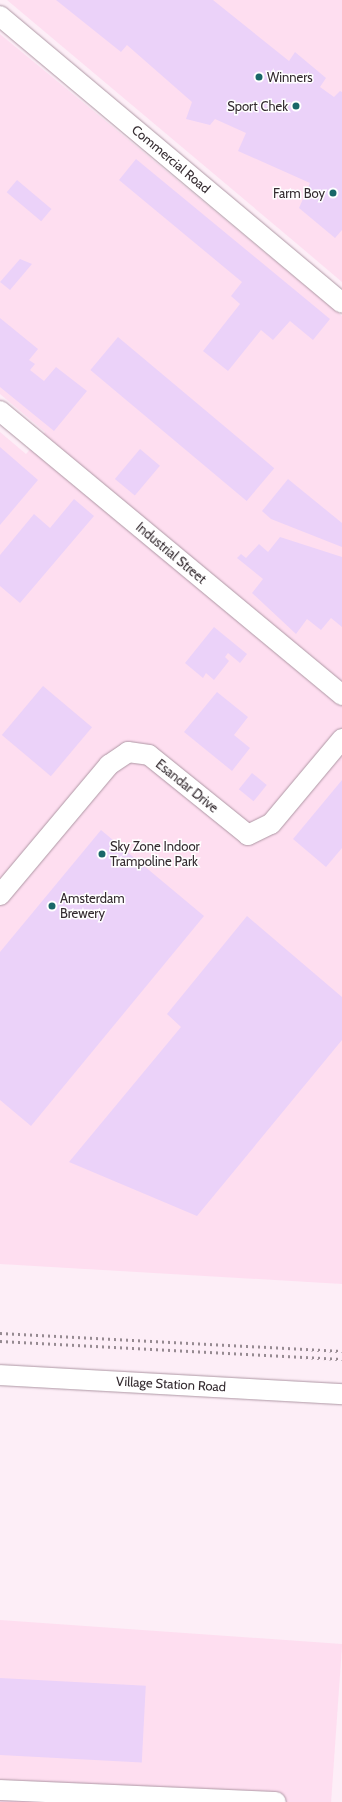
<!DOCTYPE html>
<style>
body{margin:0}
#map{position:relative;width:342px;height:1802px;overflow:hidden;background:#fdeef7;font-family:Cabin,sans-serif}
div>[style]{position:absolute}
.built>*{inset:0;background:#fedef0;transform-origin:0 0}
.building>*{inset:0;background:#ebd2f9;transform-origin:0 0}
.roads{filter:drop-shadow(0 0 1px #ae97a4) drop-shadow(0 0 1px #ae97a4)}
.minor>*{height:20px;margin:-10px;padding:0 10px;transform-origin:10px;border-radius:10px;background:#fff}
.rail>*{height:3px;margin-top:-1.5px;transform-origin:0;background:repeating-linear-gradient(90deg,#968a91 0 2px,transparent 0 6px)}
.dots>*{width:11px;height:11px;translate:-50% -50%;box-sizing:border-box;border:2px solid #fff;border-radius:50%}
span{translate:-50% -50%;white-space:nowrap;text-align:center;line-height:1.15;-webkit-text-stroke:3px #fff;paint-order:stroke}
.poi-label{font-size:13px;color:#342b30}
.left{translate:0 -50%;text-align:left}
.right{translate:-100% -50%;text-align:right}
.street-label{font-size:13px;color:#342b30}
</style>
<div id="map">
<div class="built">
<div style="clip-path:polygon(7px 0,342px 0,342px 282px,296px 243px)"></div>
<div style="clip-path:polygon(0 34px,342px 316px,342px 1284px,0 1264px,0 432px,26px 454px,45px 432px,0 394px)"></div>
<div style="left:0;top:1620px;width:343px;height:182px;rotate:4deg"></div>
</div>
<div class="building">
<div style="clip-path:polygon(56px 0,213px 0,289px 61px,295px 52px,326px 78px,320px 87px,334px 97px,340px 91px,342px 92px,342px 230px,335px 238px,299px 208px,310px 183px,238px 151px,246px 133px,215px 119px,210px 125px,186px 119px,192px 102px,127px 45px,121px 52px)"></div>
<div style="clip-path:polygon(136px 159px,330px 319px,313px 340px,290px 321px,273px 340px,261px 330px,228px 371px,203px 351px,240px 304px,231px 296px,242px 282px,119px 180px)"></div>
<div style="left:17px;top:180px;width:45px;height:16px;rotate:40deg"></div>
<div style="clip-path:polygon(20px 259px,32px 264px,10px 290px,0 282px)"></div>
<div style="clip-path:polygon(0 318px,38px 349px,29px 360px,35px 364px,30px 370px,44px 381px,56px 367px,87px 391px,54px 431px,0 387px)"></div>
<div style="left:118px;top:337px;width:204px;height:43px;rotate:40deg"></div>
<div style="clip-path:polygon(0 447px,38px 480px,0 525px)"></div>
<div style="left:140px;top:449px;width:26px;height:39px;rotate:40deg"></div>
<div style="clip-path:polygon(288px 479px,342px 523px,342px 547px,271px 519px,262px 511px)"></div>
<div style="clip-path:polygon(74px 499px,94px 516px,20px 603px,0 586px,0 555px,34px 514px,50px 528px)"></div>
<div style="clip-path:polygon(280px 537px,342px 557px,342px 627px,331px 618px,321px 630px,307px 619px,296px 634px,252px 593px,263px 579px,237px 558px,241px 554px,246px 558px,259px 544px,268px 552px)"></div>
<div style="clip-path:polygon(214px 627px,247px 654px,240px 663px,228px 653px,225px 657px,229px 661px,214px 680px,206px 673px,203px 678px,185px 663px)"></div>
<div style="left:43px;top:686px;width:64px;height:64px;rotate:40deg"></div>
<div style="clip-path:polygon(217px 692px,248px 717px,234px 735px,250px 748px,232px 771px,184px 732px)"></div>
<div style="left:252px;top:773px;width:19px;height:21px;rotate:39deg"></div>
<div style="clip-path:polygon(342px 780px,342px 848px,326px 867px,293px 839px)"></div>
<div style="clip-path:polygon(101px 830px,204px 916px,31px 1126px,0 1100px,0 952px)"></div>
<div style="clip-path:polygon(247px 916px,342px 997px,342px 1040px,197px 1216px,69px 1162px,181px 1027px,167px 1014px)"></div>
<div style="left:0;top:1678px;width:146px;height:77px;rotate:3deg"></div>
</div>
<div class="roads">
<div class="minor">
<div style="left:0;top:16px;width:446px;rotate:40deg"></div>
<div style="left:0;top:411px;width:445px;rotate:39.7deg"></div>
<div style="left:0;top:895px;width:170px;rotate:-50deg"></div>
<div style="left:109px;top:765px;width:23px;rotate:-34deg"></div>
<div style="left:128px;top:752px;width:21px;rotate:8deg"></div>
<div style="left:149px;top:755px;width:127px;rotate:38.9deg"></div>
<div style="left:248px;top:835px;width:25px;rotate:-26deg"></div>
<div style="left:271px;top:824px;width:111px;rotate:-50.1deg"></div>
<div style="left:0;top:1375px;width:343px;rotate:3.2deg"></div>
<div style="left:0;top:1790px;width:276px;rotate:2.5deg"></div>
</div>
</div>
<div class="rail">
<div style="left:0;top:1333px;width:342px;rotate:3deg"></div>
<div style="left:0;top:1341px;width:342px;rotate:3deg"></div>
</div>
<div class="dots">
<div style="left:259px;top:77px;background:#196768"></div>
<div style="left:296px;top:106px;background:#196768"></div>
<div style="left:333px;top:193px;background:#196768"></div>
<div style="left:102px;top:854px;background:#196768"></div>
<div style="left:52px;top:906px;background:#196768"></div>
</div>
<div class="poi-label">
<span class="left" style="left:267px;top:77px">Winners</span>
<span class="right" style="left:288px;top:106px">Sport Chek</span>
<span class="right" style="left:325px;top:193px">Farm Boy</span>
<span class="left" style="left:110px;top:854px">Sky Zone Indoor<br>Trampoline Park</span>
<span class="left" style="left:60px;top:906px">Amsterdam<br>Brewery</span>
</div>
<div class="street-label">
<span style="left:171px;top:159px;rotate:40deg">Commercial Road</span>
<span style="left:171px;top:553px;rotate:40deg">Industrial Street</span>
<span style="left:187px;top:786px;rotate:39deg">Esandar Drive</span>
<span style="left:171px;top:1384px;rotate:3deg">Village Station Road</span>
</div>
</div>
